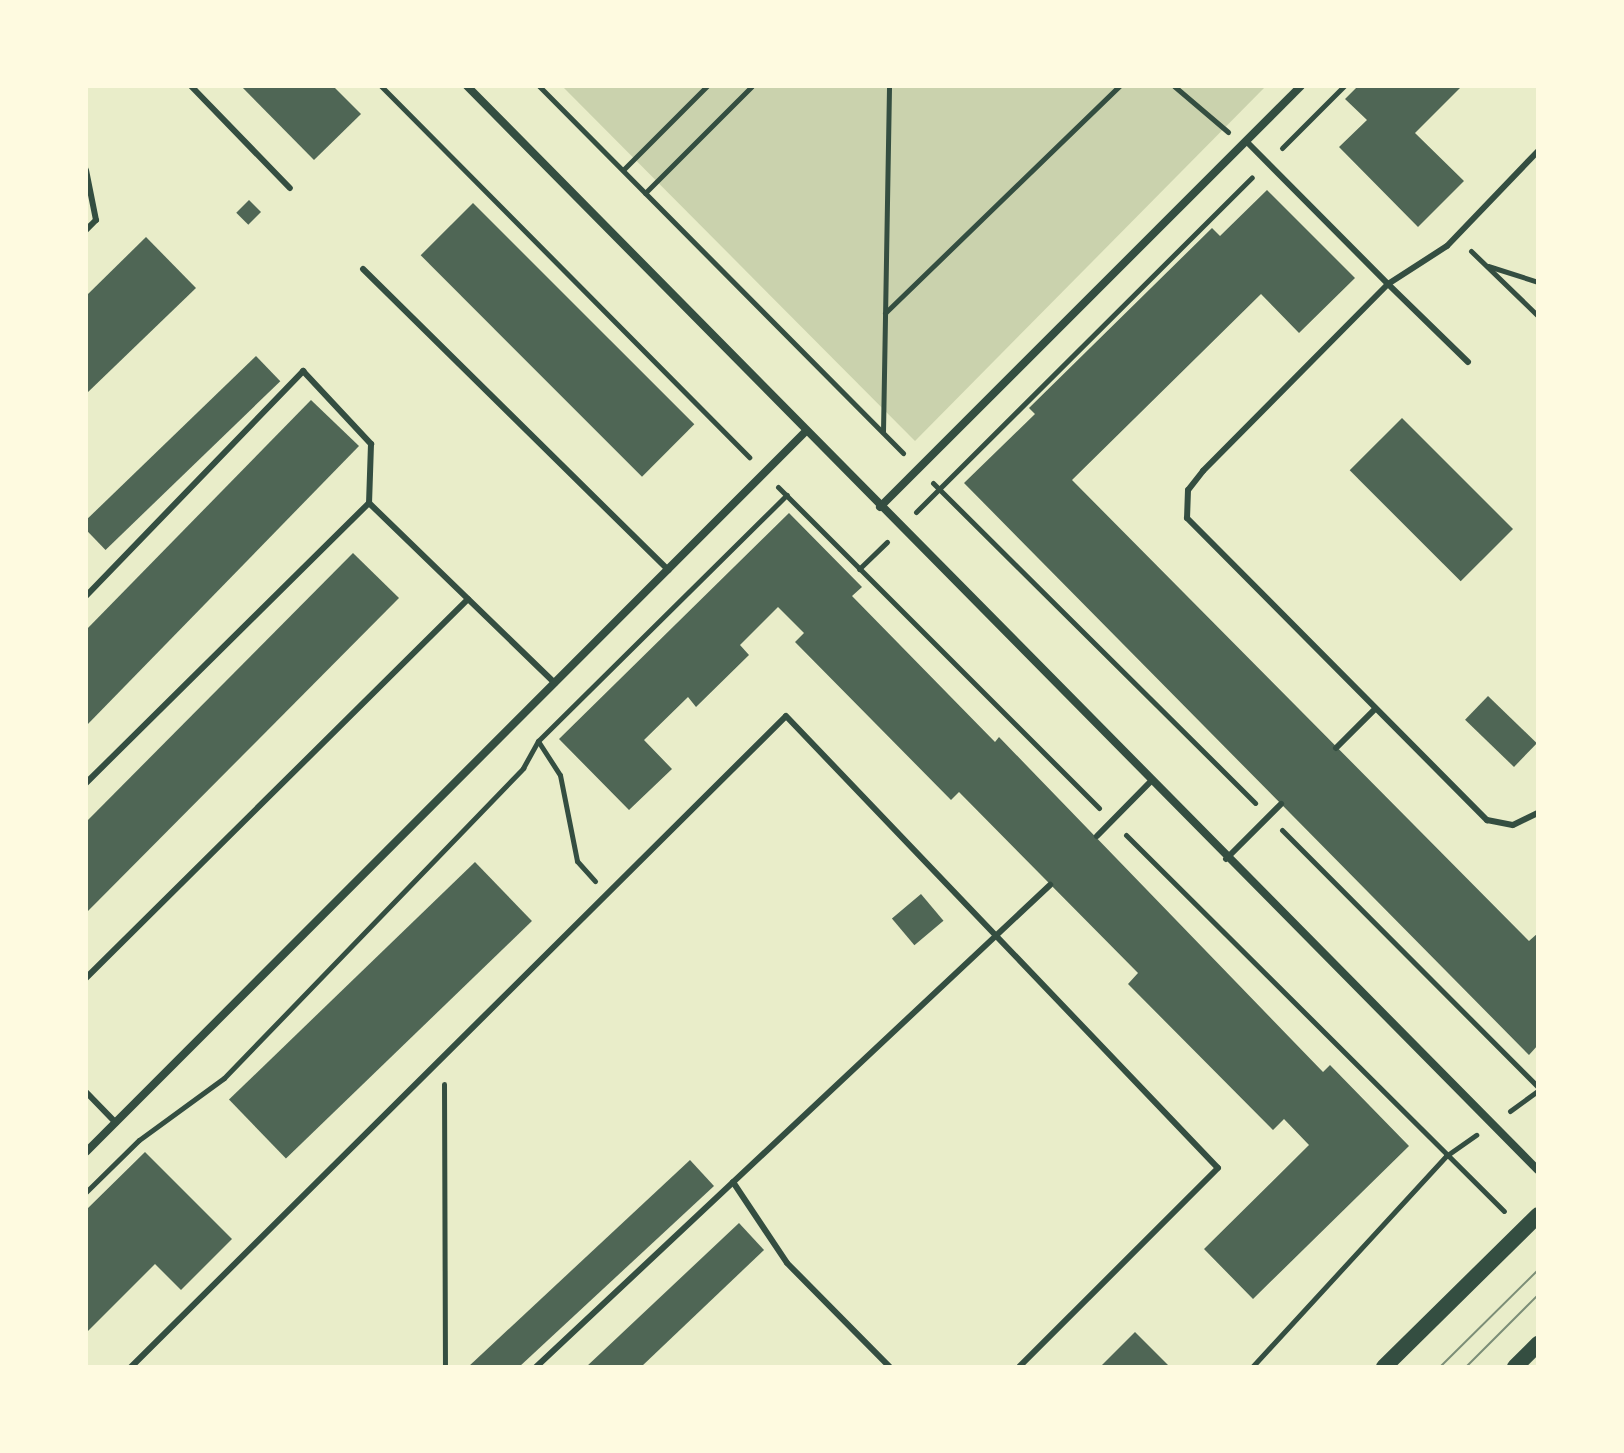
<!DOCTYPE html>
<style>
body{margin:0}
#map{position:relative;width:1624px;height:1453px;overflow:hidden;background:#e9edc9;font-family:"Roboto Condensed",sans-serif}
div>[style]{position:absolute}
.green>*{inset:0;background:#cad2ad}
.building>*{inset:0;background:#4f6655;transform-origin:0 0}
.path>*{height:5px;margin:-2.5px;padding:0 2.5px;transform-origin:2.5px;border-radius:2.5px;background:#344e41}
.service>*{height:6px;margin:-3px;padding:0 3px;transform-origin:3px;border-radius:3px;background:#344e41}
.minor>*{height:8px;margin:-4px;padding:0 4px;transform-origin:4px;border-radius:4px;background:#344e41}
.secondary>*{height:16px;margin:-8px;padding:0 8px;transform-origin:8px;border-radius:8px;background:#344e41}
.tram>*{height:2px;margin:-1px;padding:0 1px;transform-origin:1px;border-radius:1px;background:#7c8e77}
span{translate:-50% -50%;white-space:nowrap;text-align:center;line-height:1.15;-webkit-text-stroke:8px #fefae0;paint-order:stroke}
.frame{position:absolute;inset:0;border:88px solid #fefae0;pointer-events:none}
</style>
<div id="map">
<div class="green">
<div style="clip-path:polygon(562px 86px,1266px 86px,915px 441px)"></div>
</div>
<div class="building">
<div style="clip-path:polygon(241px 86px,333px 86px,361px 114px,314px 160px)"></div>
<div style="clip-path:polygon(1358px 86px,1462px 86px,1415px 133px,1464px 181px,1418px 227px,1339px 147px,1367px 120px,1345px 99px)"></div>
<div style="clip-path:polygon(1267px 190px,1355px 278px,1299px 333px,1261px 294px,1072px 480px,1529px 941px,1538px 933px,1538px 1045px,1529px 1055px,964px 483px,1035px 414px,1029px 408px,1212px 228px,1220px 236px)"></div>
<div style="left:249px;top:200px;width:17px;height:18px;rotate:45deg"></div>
<div style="left:473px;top:203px;width:313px;height:74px;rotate:45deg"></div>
<div style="clip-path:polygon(146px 237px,196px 288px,86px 394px,86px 296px)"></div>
<div style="left:256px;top:356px;width:35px;height:243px;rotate:46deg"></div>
<div style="clip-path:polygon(311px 400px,359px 446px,86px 726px,86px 630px)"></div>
<div style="left:1402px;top:418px;width:157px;height:74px;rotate:45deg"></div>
<div style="clip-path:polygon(789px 513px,862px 587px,852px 596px,995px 742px,999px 737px,1323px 1072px,1330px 1065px,1409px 1146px,1253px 1299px,1204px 1249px,1309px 1145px,1284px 1119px,1273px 1130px,1128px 984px,1138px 973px,959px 792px,951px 800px,795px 642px,804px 633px,778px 607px,740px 645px,749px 655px,696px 707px,688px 697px,644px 740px,672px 769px,629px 810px,559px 739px)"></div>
<div style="clip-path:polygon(353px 553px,399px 598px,86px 913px,86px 822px)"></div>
<div style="left:1488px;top:696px;width:68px;height:33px;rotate:44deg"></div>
<div style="left:475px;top:862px;width:82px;height:342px;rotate:46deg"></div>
<div style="left:921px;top:894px;width:35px;height:38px;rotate:50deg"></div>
<div style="clip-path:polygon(145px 1152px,232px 1239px,181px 1290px,155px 1264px,86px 1333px,86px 1210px)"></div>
<div style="clip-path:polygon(690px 1160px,714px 1186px,519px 1367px,468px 1367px)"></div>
<div style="clip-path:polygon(739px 1223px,764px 1250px,641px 1367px,586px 1367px)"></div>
<div style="clip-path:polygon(1135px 1332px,1170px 1367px,1100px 1367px)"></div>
</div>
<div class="path">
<div style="left:381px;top:86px;width:523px;rotate:45.23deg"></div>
<div style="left:539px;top:86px;width:517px;rotate:45.24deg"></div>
<div style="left:1174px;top:86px;width:71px;rotate:40.4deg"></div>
<div style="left:1282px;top:148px;width:88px;rotate:-45deg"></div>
<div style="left:623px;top:170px;width:119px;rotate:-45deg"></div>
<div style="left:645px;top:193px;width:151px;rotate:-45deg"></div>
<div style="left:1471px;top:251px;width:93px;rotate:44.1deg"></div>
<div style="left:1488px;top:266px;width:52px;rotate:17.7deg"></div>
<div style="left:885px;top:313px;width:326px;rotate:-44.1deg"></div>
<div style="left:883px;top:432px;width:346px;rotate:-89deg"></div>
<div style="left:933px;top:483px;width:454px;rotate:44.8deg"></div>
<div style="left:778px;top:487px;width:454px;rotate:45deg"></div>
<div style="left:916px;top:512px;width:474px;rotate:-44.9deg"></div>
<div style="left:859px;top:569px;width:39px;rotate:-44deg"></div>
<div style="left:538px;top:741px;width:40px;rotate:57.1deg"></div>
<div style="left:560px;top:775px;width:88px;rotate:78.8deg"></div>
<div style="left:577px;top:861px;width:27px;rotate:48deg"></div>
<div style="left:1282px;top:830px;width:363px;rotate:45.1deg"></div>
<div style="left:1126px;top:835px;width:533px;rotate:44.85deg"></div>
<div style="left:444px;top:1084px;width:283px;rotate:89.8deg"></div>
<div style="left:1510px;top:1111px;width:34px;rotate:-36deg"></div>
<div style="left:86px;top:1192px;width:74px;rotate:-44.5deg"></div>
<div style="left:139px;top:1140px;width:105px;rotate:-36.1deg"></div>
<div style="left:224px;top:1078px;width:431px;rotate:-46deg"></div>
<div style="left:523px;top:768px;width:31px;rotate:-61deg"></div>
<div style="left:538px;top:741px;width:350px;rotate:-44.7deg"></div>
<div style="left:1252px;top:1367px;width:287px;rotate:-47.4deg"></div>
<div style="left:1446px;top:1156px;width:37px;rotate:-35deg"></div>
</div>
<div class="service">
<div style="left:191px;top:86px;width:142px;rotate:45.9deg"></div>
<div style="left:1246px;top:141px;width:202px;rotate:45.2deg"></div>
<div style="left:1388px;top:284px;width:263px;rotate:134.7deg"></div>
<div style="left:1203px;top:471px;width:24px;rotate:128deg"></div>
<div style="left:1188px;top:490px;width:28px;rotate:92deg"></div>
<div style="left:1187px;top:518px;width:426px;rotate:45.2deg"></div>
<div style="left:1487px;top:820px;width:26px;rotate:11deg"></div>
<div style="left:1513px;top:825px;width:28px;rotate:-26deg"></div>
<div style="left:86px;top:170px;width:51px;rotate:78.7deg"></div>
<div style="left:96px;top:220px;width:14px;rotate:135deg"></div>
<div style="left:363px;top:269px;width:429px;rotate:44.6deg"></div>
<div style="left:1468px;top:362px;width:112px;rotate:-135.7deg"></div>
<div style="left:1388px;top:284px;width:70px;rotate:-32.8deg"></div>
<div style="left:1447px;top:246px;width:132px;rotate:-46.2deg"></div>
<div style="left:86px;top:596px;width:313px;rotate:-46deg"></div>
<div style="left:303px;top:371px;width:100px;rotate:47deg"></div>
<div style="left:371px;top:444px;width:59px;rotate:91.9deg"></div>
<div style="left:1336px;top:748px;width:55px;rotate:-45deg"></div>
<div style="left:86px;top:783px;width:398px;rotate:-44.7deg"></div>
<div style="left:369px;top:503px;width:259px;rotate:44.1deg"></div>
<div style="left:1097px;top:836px;width:76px;rotate:-45.5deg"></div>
<div style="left:1226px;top:859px;width:78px;rotate:-45deg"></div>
<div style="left:86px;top:978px;width:538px;rotate:-44.77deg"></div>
<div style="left:86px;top:1092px;width:43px;rotate:45.9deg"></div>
<div style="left:733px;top:1182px;width:97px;rotate:56.3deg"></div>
<div style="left:787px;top:1263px;width:146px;rotate:45.3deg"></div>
<div style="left:131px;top:1367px;width:923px;rotate:-44.82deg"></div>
<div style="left:786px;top:716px;width:625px;rotate:46.3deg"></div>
<div style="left:1218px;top:1168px;width:281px;rotate:135deg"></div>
<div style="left:536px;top:1367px;width:705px;rotate:-43.16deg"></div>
</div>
<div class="minor">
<div style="left:467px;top:86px;width:1524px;rotate:45.35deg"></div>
<div style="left:880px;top:507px;width:595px;rotate:-45deg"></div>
<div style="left:86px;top:1152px;width:1019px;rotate:-45.04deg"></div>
</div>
<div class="secondary">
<div style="left:1384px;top:1367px;width:216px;rotate:-44.6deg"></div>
<div style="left:1515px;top:1367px;width:33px;rotate:-45deg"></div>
</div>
<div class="tram">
<div style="left:1440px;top:1367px;width:138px;rotate:-44.7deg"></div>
<div style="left:1466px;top:1367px;width:102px;rotate:-45deg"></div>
</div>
<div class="frame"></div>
</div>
